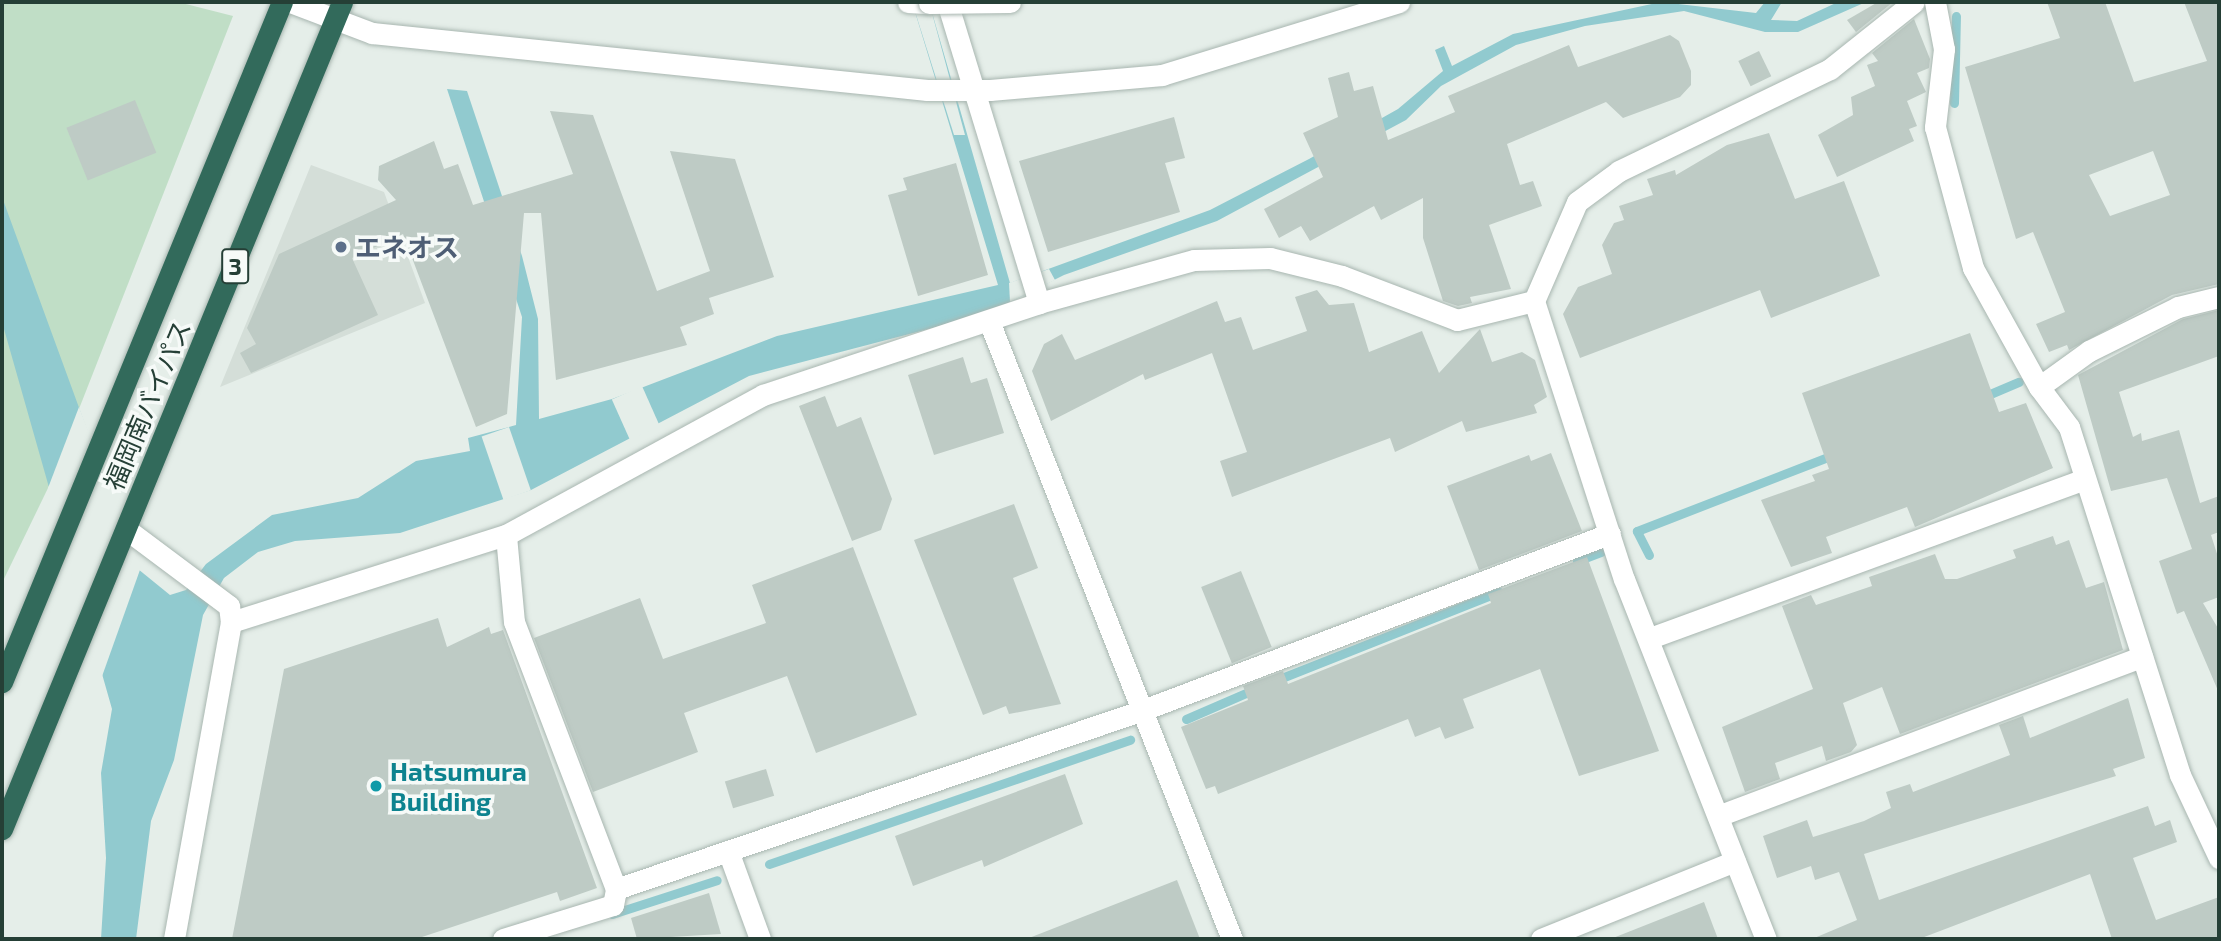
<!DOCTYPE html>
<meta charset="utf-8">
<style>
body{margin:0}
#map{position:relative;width:2221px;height:941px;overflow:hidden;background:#e5eee9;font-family:"Exo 2","Noto Sans JP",sans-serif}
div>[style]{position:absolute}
.built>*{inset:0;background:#d4ded8}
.green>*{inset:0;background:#c0dec6}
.water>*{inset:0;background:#91cacf}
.pier>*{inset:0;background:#e5eee9;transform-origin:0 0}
.stream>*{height:9px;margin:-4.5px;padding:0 4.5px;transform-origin:4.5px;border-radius:4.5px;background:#91cacf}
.building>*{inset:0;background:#becbc5;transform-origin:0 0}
.roads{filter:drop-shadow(0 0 2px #a8b6b0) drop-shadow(0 0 2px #a8b6b0)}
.minor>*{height:21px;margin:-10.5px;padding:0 10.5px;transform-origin:10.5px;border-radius:10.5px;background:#fff}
.highway>*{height:21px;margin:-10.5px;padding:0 10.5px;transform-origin:10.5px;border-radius:10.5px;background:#326a5b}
.bridges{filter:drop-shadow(0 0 2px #a8b6b0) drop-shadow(0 0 2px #a8b6b0)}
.minor-bridge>*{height:21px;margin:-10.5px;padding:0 10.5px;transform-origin:10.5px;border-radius:10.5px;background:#fff}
.dots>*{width:19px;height:19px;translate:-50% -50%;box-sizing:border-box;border:4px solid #f6faf8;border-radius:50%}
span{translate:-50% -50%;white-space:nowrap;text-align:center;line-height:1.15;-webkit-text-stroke:7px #f6faf8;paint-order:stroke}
.shield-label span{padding:2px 5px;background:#f6faf8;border:2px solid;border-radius:5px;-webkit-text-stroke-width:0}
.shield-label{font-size:24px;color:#253f36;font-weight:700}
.service-label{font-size:26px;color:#4e5e75;font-weight:700}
.left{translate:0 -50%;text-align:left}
.street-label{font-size:26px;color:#253f36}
.culture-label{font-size:26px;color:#0d838f;font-weight:700}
.frame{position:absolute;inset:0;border:4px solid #253f36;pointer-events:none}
</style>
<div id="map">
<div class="built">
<div style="clip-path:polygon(311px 165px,384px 192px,425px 303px,220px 387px)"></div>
</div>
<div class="green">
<div style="clip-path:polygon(2px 2px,178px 2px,233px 16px,48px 488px,2px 583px)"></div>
</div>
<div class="water">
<div style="clip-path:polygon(912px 2px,929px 2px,1010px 283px,1210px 210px,1309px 159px,1398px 109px,1443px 71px,1435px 50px,1444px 46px,1452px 66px,1513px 34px,1661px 2px,1756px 13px,1765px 2px,1782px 2px,1771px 20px,1797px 21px,1838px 2px,1866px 2px,1798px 32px,1765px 32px,1684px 11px,1585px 26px,1516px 45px,1441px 86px,1406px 120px,1217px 221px,1064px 275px,986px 314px,749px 376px,531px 490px,400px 533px,295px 541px,258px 552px,224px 578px,203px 615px,174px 760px,151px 821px,136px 939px,101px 939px,106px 858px,101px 773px,112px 709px,2px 322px,2px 197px,138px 569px,170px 595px,186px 590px,206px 564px,272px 515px,358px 498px,416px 461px,470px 451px,468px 438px,516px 425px,522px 317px,447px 89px,467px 91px,522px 256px,538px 319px,539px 419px,612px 399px,777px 336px,998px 285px)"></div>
</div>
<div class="pier">
<div style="clip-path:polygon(912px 2px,929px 2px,965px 135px,954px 135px)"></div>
<div style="clip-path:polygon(1049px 269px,1055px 280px,1010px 302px,1009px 283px)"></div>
<div style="left:642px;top:386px;width:44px;height:33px;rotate:66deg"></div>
<div style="clip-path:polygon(79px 407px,141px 567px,100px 682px,48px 488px)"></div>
<div style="left:509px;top:427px;width:67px;height:29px;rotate:71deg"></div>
</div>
<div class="stream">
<div style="left:1954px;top:103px;width:87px;rotate:-88.7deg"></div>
<div style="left:1983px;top:397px;width:39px;rotate:-23deg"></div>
<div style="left:1649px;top:555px;width:27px;rotate:-117deg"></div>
<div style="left:1637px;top:531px;width:213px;rotate:-21.2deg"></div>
<div style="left:1577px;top:561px;width:26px;rotate:-21deg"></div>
<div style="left:1274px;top:681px;width:242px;rotate:-21.6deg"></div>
<div style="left:1186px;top:719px;width:75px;rotate:-23.5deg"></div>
<div style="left:769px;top:864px;width:382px;rotate:-19deg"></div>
<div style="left:612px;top:914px;width:110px;rotate:-17.9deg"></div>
</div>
<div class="building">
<div style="clip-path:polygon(1878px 2px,1893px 2px,1856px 32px,1847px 20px)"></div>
<div style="clip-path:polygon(evenodd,2047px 2px,2105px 2px,2134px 82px,2207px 61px,2184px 2px,2219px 2px,2219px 284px,2172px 295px,2069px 350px,2067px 345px,2049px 352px,2036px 324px,2065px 312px,2033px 232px,2016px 239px,1965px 67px,2060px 38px,2047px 2px,2153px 151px,2170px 195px,2110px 216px,2089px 175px,2153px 151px)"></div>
<div style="clip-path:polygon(1914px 19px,1930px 59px,1929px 68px,1917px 73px,1926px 92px,1907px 101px,1917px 126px,1909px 129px,1914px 141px,1837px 177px,1818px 135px,1853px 115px,1851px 97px,1875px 86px,1867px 65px,1878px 61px,1872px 53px)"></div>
<div style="clip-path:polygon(1670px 35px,1679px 41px,1691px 71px,1691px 85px,1680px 97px,1623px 118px,1606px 102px,1507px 144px,1520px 185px,1533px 181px,1542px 206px,1489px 225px,1511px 289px,1470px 297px,1472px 303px,1458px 306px,1443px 301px,1423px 238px,1423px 198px,1381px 220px,1374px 206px,1310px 241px,1301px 226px,1279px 238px,1264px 209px,1323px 177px,1303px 133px,1338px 117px,1328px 78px,1349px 72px,1354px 91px,1373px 86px,1388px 140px,1455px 112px,1448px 96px,1569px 45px,1578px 67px)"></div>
<div style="left:1759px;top:51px;width:28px;height:23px;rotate:64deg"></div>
<div style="left:135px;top:100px;width:57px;height:74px;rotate:68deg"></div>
<div style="clip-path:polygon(550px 111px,593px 115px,657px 291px,710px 271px,670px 151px,735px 159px,774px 277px,709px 298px,714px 314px,680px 327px,687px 345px,556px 380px,541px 213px,524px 213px,507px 414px,476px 427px,403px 234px,352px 258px,378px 315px,251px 373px,240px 353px,256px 344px,247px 328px,279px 254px,396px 200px,378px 180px,379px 166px,434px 141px,444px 169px,458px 164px,473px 205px,573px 174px)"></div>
<div style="clip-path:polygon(1174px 117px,1185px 158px,1165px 163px,1180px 212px,1048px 252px,1019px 161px)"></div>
<div style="clip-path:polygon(1769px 133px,1795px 199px,1844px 181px,1880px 276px,1771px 318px,1760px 290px,1580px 358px,1563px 314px,1578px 287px,1612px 274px,1602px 245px,1614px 223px,1624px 220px,1619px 206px,1653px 195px,1647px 179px,1675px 170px,1676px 175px,1727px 145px)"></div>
<div style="clip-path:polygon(956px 163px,988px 275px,918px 296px,888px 195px,907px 190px,903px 178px)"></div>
<div style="clip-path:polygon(1317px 290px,1329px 305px,1354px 303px,1369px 352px,1422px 331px,1439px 373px,1480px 329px,1492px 362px,1522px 352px,1535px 360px,1547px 397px,1534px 405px,1537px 413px,1466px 432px,1462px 421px,1395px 452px,1390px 438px,1232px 497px,1220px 461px,1247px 452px,1212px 353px,1145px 380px,1143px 374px,1051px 421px,1032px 371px,1044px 344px,1062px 334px,1075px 360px,1217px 301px,1225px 322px,1241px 317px,1253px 350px,1307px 331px,1295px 297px)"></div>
<div style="clip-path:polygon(2219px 310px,2219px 356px,2119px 392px,2133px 437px,2141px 433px,2142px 441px,2179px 430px,2200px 503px,2219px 496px,2219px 532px,2211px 535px,2219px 560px,2219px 597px,2203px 603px,2219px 630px,2219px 693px,2184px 611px,2177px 614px,2159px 561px,2192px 549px,2167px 478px,2111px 491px,2078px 375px,2183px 319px)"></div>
<div style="clip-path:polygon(1970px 333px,1999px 412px,2026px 403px,2053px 468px,1915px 527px,1907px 507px,1826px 537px,1832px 553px,1791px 567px,1761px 500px,1815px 481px,1812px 475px,1829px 469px,1802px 393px)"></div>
<div style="clip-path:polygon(963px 357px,971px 383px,987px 378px,1004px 433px,934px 455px,908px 375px)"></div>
<div style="clip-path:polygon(825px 396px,837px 427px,861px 417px,892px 499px,881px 530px,852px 541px,799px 406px)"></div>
<div style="clip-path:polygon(1551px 453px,1582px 531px,1479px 570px,1447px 486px,1529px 455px,1531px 461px)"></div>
<div style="clip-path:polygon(1014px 504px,1038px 568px,1013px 578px,1061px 704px,1009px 714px,1006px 706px,983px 715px,914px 540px)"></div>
<div style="clip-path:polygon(2053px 536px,2056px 545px,2069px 540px,2086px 588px,2104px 582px,2123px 650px,1900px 734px,1882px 687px,1843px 703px,1857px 745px,1851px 752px,1826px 761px,1822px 746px,1775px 763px,1780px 779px,1745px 792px,1722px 727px,1813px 689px,1782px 606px,1811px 595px,1816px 605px,1872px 586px,1869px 577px,1935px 554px,1945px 579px,1957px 579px,2016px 558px,2013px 550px)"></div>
<div style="clip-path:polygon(853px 547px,917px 715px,816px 753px,787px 676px,684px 713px,698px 752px,593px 792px,534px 638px,640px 598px,663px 659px,766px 623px,752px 585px)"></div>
<div style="clip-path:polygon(1587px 557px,1659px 751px,1579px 776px,1540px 669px,1463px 699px,1474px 728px,1445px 739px,1440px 727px,1415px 737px,1408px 719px,1218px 794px,1215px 786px,1206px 789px,1181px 727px,1248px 700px,1243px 686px,1283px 671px,1288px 684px,1491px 603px,1488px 594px)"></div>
<div style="left:1241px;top:571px;width:82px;height:43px;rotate:68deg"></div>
<div style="clip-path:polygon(438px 618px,447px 647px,489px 627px,491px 634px,503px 630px,597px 888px,560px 901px,557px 892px,416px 939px,232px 939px,284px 669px)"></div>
<div style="clip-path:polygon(2128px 698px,2145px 758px,2113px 769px,2116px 776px,1864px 854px,1879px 900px,2148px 806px,2155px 826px,2170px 820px,2177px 842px,2133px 858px,2156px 920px,2219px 897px,2219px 939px,2112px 939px,2090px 874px,1919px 939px,1812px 939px,1857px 920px,1839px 872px,1815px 880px,1811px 866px,1777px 878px,1763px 836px,1807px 820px,1813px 837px,1864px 821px,1891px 808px,1886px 792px,1910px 784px,1913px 792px,2010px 755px,1999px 725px,2023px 716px,2030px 738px)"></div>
<div style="left:766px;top:769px;width:28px;height:43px;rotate:73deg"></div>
<div style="clip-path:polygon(1065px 774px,1083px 824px,984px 867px,982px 860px,913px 886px,895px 836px)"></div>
<div style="clip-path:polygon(1177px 880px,1200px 939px,1030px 939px,1029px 938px)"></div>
<div style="clip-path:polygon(709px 893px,721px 934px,637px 939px,631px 918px)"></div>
<div style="clip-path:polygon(1704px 902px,1718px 939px,1613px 939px,1613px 938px)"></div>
</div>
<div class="roads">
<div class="minor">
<div style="left:290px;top:2px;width:88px;rotate:20.7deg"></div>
<div style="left:372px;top:33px;width:558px;rotate:5.86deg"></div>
<div style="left:927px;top:90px;width:63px"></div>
<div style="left:990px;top:90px;width:173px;rotate:-5deg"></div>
<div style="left:1162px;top:75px;width:248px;rotate:-17.1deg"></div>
<div style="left:908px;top:2px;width:21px;rotate:3deg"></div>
<div style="left:947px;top:2px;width:315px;rotate:73deg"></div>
<div style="left:1935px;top:2px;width:48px;rotate:79.2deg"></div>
<div style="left:1944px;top:49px;width:79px;rotate:96.6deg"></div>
<div style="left:1935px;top:127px;width:146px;rotate:74.9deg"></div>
<div style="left:1973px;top:268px;width:136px;rotate:61deg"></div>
<div style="left:2039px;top:387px;width:50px;rotate:53.1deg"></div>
<div style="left:2069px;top:427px;width:365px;rotate:72.3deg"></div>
<div style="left:2180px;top:775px;width:92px;rotate:64.8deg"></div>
<div style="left:1534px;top:301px;width:292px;rotate:72.1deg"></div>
<div style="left:1624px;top:579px;width:387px;rotate:68.5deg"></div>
<div style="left:989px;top:321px;width:664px;rotate:68.54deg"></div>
<div style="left:2039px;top:387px;width:62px;rotate:-35.8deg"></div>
<div style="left:2089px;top:351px;width:99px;rotate:-26.3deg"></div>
<div style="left:2178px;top:307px;width:42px;rotate:-13.7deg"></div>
<div style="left:126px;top:529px;width:129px;rotate:36.8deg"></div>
<div style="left:229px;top:606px;width:16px;rotate:83deg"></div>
<div style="left:231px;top:622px;width:322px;rotate:100.2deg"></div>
<div style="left:231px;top:622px;width:288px;rotate:-17.6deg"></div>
<div style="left:506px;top:535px;width:293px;rotate:-28.6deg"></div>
<div style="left:763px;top:395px;width:291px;rotate:-18.4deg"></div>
<div style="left:1039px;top:303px;width:161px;rotate:-15.5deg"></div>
<div style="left:1194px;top:260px;width:76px;rotate:-1.5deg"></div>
<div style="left:1270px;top:258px;width:74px;rotate:14deg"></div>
<div style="left:1342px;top:276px;width:123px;rotate:20.9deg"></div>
<div style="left:1457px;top:320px;width:79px;rotate:-13.9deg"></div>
<div style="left:1534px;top:301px;width:108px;rotate:-66.5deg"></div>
<div style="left:1577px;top:202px;width:52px;rotate:-36.4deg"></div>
<div style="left:1619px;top:171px;width:234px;rotate:-25.8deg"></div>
<div style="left:1830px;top:69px;width:107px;rotate:-38.6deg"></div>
<div style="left:1650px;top:638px;width:463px;rotate:-20.1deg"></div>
<div style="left:1718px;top:816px;width:453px;rotate:-20.6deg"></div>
<div style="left:728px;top:851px;width:94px;rotate:70deg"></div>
<div style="left:616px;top:889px;width:557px;rotate:-18.76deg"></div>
<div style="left:1143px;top:710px;width:499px;rotate:-20.7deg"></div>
<div style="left:503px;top:939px;width:115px;rotate:-17.2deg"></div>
<div style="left:613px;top:905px;width:16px;rotate:-79deg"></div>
<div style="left:616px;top:889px;width:286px;rotate:-110.9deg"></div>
<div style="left:514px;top:622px;width:87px;rotate:-95.3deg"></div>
<div style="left:1541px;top:939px;width:209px;rotate:-21.9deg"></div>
</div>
<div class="highway">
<div style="left:2px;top:682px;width:735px;rotate:-67.62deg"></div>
<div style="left:2px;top:829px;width:894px;rotate:-67.65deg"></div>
</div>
</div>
<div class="bridges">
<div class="minor-bridge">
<div style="left:929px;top:3px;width:81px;rotate:-0.7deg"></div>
</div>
</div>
<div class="dots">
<div style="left:341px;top:247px;background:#5c6f8a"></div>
<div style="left:376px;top:786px;background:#0f9aa8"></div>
</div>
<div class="shield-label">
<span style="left:235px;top:266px">3</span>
</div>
<div class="service-label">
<span class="left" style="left:355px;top:247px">エネオス</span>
</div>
<div class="street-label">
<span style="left:147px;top:405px;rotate:-67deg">福岡南バイパス</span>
</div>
<div class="culture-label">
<span class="left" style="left:390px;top:786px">Hatsumura<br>Building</span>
</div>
<div class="frame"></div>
</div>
